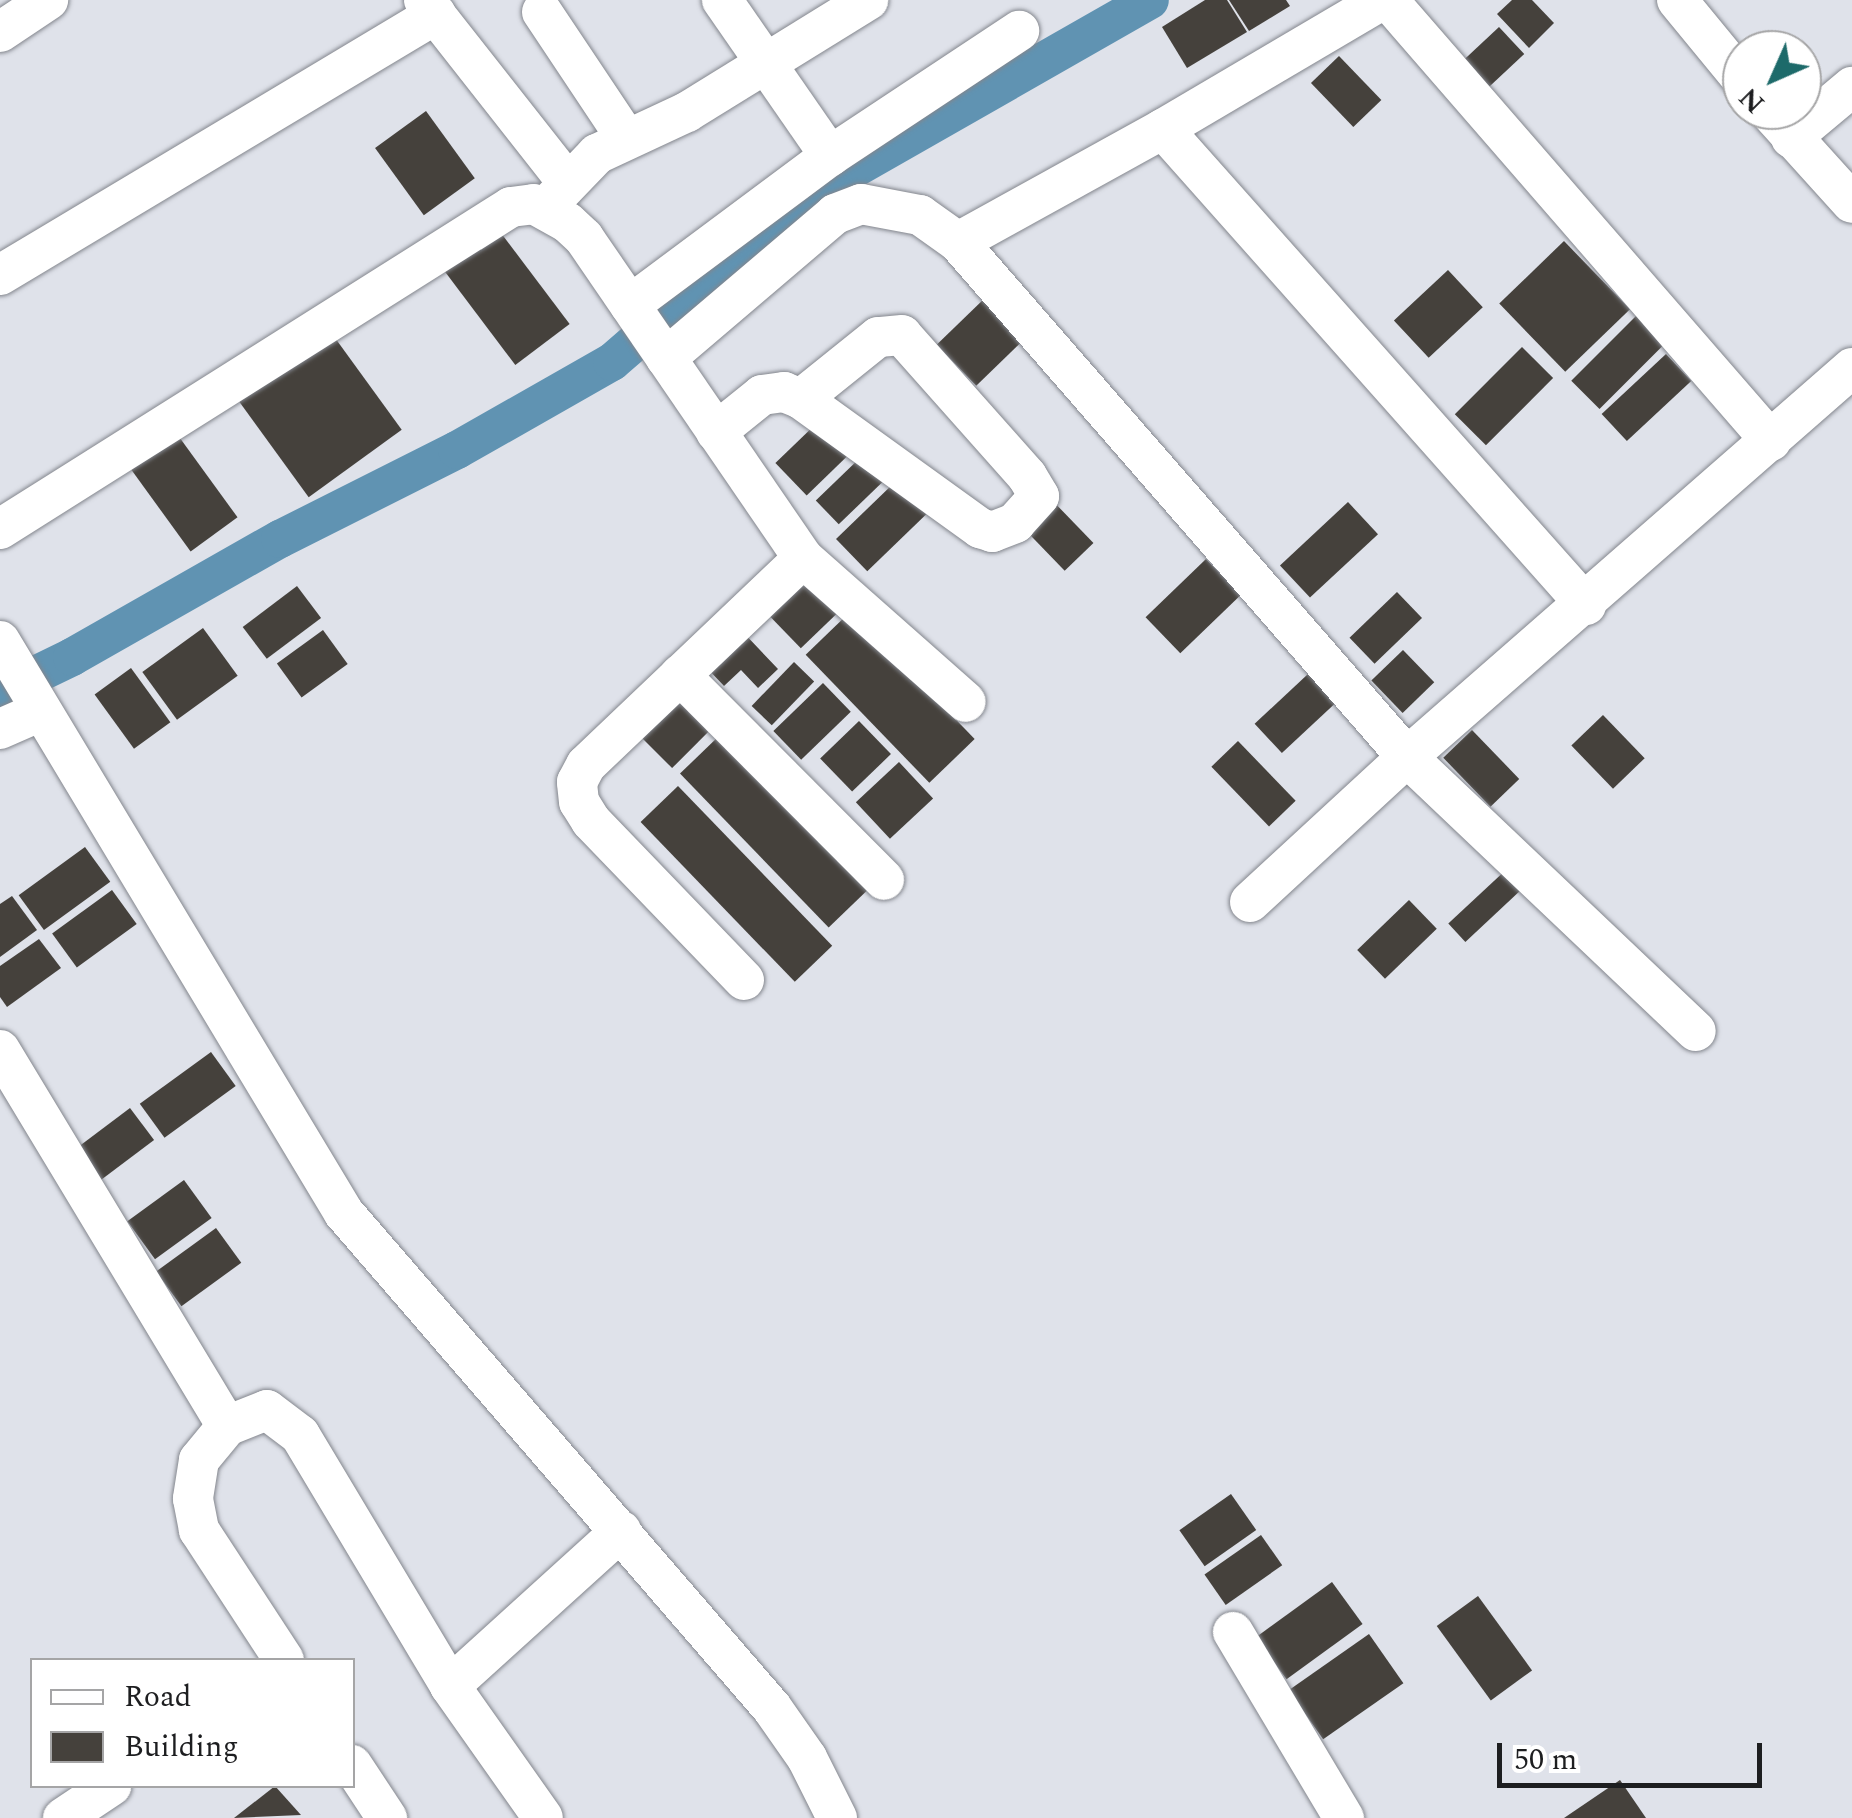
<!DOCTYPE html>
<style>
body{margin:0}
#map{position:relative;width:1852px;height:1818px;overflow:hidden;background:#dfe2ea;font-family:Spectral,serif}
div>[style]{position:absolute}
.canal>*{height:38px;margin:-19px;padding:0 19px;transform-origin:19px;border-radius:19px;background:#6093b2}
.building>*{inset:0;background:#45413c;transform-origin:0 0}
.roads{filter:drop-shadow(0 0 2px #83868d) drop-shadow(0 0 2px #83868d)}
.minor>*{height:40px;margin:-20px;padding:0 20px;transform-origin:20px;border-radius:20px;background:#fff}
span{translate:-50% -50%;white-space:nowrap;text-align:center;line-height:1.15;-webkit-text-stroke:10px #fff;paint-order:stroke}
.legend{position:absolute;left:30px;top:1658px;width:325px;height:130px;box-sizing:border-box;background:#fff;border:2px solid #a5a5a6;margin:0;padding:12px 18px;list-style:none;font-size:30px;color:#1d1e20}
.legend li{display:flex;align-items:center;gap:20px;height:50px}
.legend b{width:50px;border:2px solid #a5a5a6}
.north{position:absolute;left:1722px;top:30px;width:100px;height:100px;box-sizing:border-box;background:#fff;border:2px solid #a5a5a6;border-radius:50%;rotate:225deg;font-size:28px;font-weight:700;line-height:40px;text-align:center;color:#1d1e20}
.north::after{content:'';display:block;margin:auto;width:35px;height:45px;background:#1d6a6a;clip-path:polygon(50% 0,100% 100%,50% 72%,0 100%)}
.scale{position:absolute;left:1497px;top:1743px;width:265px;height:45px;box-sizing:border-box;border:5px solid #1d1e20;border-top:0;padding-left:12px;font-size:30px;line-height:35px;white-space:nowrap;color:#1d1e20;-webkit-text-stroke:8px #fff;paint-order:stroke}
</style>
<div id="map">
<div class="canal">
<div style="left:0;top:692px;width:80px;rotate:-25.9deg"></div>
<div style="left:72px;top:657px;width:239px;rotate:-29.6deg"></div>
<div style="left:280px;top:539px;width:198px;rotate:-26.7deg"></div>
<div style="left:457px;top:450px;width:178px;rotate:-29.6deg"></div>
<div style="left:612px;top:362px;width:246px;rotate:-40.9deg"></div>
<div style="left:798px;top:201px;width:405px;rotate:-29.7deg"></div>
</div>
<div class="building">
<div style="clip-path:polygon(1205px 0,1227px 0,1247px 32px,1187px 68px,1162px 27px)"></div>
<div style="clip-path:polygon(1229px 0,1286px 0,1290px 6px,1249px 31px)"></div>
<div style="clip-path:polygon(1512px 0,1532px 0,1554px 23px,1529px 48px,1497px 14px)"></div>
<div style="left:1499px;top:27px;width:37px;height:49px;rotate:47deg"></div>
<div style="left:1339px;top:56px;width:61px;height:39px;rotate:46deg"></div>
<div style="left:426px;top:111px;width:83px;height:63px;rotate:54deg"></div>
<div style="left:495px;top:225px;width:124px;height:68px;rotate:53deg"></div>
<div style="left:1564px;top:241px;width:95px;height:90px;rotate:46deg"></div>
<div style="left:1448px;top:270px;width:51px;height:74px;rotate:47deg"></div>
<div style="left:987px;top:296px;width:57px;height:70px;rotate:46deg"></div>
<div style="left:1637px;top:315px;width:40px;height:93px;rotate:45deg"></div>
<div style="left:330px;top:331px;width:122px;height:115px;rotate:54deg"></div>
<div style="left:1522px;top:347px;width:44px;height:95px;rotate:45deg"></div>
<div style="left:1666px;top:354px;width:37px;height:88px;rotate:47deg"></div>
<div style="left:820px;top:420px;width:45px;height:62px;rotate:46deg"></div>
<div style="left:177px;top:434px;width:103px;height:58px;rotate:54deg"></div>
<div style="left:864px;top:454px;width:33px;height:67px;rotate:46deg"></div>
<div style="left:895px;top:482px;width:45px;height:82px;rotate:46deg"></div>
<div style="left:1049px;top:497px;width:64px;height:40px;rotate:46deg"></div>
<div style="left:1348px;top:502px;width:44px;height:93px;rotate:47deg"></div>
<div style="left:1206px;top:559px;width:50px;height:84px;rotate:46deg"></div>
<div style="left:805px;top:572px;width:52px;height:56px;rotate:46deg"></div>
<div style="left:297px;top:586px;width:40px;height:68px;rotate:53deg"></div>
<div style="left:1397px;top:592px;width:36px;height:66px;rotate:46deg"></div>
<div style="left:851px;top:611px;width:178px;height:63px;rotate:46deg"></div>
<div style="left:203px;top:628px;width:59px;height:75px;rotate:54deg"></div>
<div style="left:323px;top:630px;width:42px;height:57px;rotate:54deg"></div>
<div style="clip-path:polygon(741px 630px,778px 669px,758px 688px,741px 670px,724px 686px,704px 665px)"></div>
<div style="left:1403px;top:650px;width:45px;height:44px;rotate:46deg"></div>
<div style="left:794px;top:662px;width:28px;height:61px;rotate:44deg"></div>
<div style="left:131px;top:668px;width:67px;height:45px;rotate:54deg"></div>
<div style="left:1308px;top:674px;width:40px;height:73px;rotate:47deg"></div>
<div style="left:823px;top:683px;width:40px;height:69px;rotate:46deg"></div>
<div style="left:682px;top:696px;width:44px;height:58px;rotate:45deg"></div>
<div style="left:1603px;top:715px;width:60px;height:44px;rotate:46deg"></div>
<div style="left:859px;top:721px;width:46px;height:54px;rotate:46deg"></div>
<div style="left:1472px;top:730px;width:68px;height:40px;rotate:46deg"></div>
<div style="left:721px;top:734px;width:214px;height:57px;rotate:46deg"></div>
<div style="left:1238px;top:741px;width:83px;height:37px;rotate:46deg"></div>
<div style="left:899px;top:762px;width:50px;height:59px;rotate:47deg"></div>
<div style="left:678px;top:786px;width:222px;height:52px;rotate:46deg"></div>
<div style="left:85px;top:847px;width:43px;height:82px;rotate:54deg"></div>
<div style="left:1509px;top:867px;width:25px;height:83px;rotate:47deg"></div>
<div style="left:112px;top:890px;width:42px;height:74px;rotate:54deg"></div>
<div style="clip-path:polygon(12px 896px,37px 930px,0 957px,0 904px)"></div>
<div style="left:1409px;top:900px;width:40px;height:72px;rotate:46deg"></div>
<div style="clip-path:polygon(39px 939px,61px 968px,7px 1007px,0 997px,0 966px)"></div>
<div style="left:211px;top:1052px;width:42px;height:88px;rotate:54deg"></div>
<div style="left:130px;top:1108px;width:40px;height:67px;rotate:53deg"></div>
<div style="left:184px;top:1180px;width:47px;height:70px;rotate:54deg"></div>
<div style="left:216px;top:1228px;width:43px;height:74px;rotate:54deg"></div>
<div style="left:1231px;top:1494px;width:44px;height:63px;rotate:55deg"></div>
<div style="left:1261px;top:1535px;width:37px;height:69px;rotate:55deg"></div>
<div style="left:1332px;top:1582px;width:52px;height:94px;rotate:54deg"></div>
<div style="left:1478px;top:1596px;width:92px;height:51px;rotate:54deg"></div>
<div style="left:1369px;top:1634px;width:60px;height:98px;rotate:55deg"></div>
<div style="clip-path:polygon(1620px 1780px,1646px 1818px,1564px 1818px)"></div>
<div style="clip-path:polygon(275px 1786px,301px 1815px,234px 1818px)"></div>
</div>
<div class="roads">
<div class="minor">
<div style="left:424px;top:0;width:231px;rotate:51.8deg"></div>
<div style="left:722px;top:0;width:190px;rotate:55.3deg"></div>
<div style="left:1382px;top:0;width:254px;rotate:149.5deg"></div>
<div style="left:1163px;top:129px;width:234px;rotate:151.1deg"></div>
<div style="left:958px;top:242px;width:683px;rotate:48.92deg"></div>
<div style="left:1407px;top:757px;width:591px;rotate:-41.16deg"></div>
<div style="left:1388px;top:0;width:584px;rotate:49.03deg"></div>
<div style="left:1677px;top:0;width:102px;rotate:50.6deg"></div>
<div style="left:542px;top:12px;width:151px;rotate:56.3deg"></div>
<div style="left:0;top:32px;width:58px;rotate:-33.7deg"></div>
<div style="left:1768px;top:110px;width:125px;rotate:47.9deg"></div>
<div style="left:1163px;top:129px;width:637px;rotate:48.37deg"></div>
<div style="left:1791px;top:138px;width:80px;rotate:-39.9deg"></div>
<div style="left:546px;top:207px;width:74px;rotate:-46.1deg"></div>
<div style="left:597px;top:154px;width:99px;rotate:-25deg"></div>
<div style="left:687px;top:112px;width:213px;rotate:-31.7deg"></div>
<div style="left:0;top:275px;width:508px;rotate:-30.91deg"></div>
<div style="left:630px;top:305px;width:249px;rotate:-36.7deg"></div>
<div style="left:830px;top:156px;width:227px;rotate:-33.5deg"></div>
<div style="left:666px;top:358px;width:222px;rotate:-40.4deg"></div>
<div style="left:835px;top:214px;width:28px;rotate:-21deg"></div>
<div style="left:861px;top:204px;width:60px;rotate:10.6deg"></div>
<div style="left:920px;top:215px;width:47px;rotate:35.4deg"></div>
<div style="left:716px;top:432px;width:59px;rotate:-38.8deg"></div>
<div style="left:762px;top:395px;width:22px;rotate:-8deg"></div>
<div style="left:784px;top:392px;width:18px;rotate:22deg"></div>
<div style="left:801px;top:399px;width:221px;rotate:35.8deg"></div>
<div style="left:980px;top:528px;width:13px;rotate:18deg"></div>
<div style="left:992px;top:532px;width:25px;rotate:-21deg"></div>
<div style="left:1015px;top:523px;width:36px;rotate:-48deg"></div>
<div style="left:1039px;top:496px;width:23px;rotate:-121deg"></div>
<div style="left:1027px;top:476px;width:188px;rotate:-131.6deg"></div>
<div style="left:902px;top:335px;width:24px;rotate:175deg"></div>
<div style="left:878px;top:337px;width:99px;rotate:141.2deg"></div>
<div style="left:0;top:529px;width:604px;rotate:-32.22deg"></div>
<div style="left:511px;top:207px;width:23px;rotate:-7deg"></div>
<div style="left:534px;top:204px;width:38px;rotate:29deg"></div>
<div style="left:567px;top:222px;width:23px;rotate:43deg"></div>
<div style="left:584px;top:238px;width:388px;rotate:55.6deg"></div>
<div style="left:803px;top:558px;width:217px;rotate:41.5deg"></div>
<div style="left:0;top:641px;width:667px;rotate:58.98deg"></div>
<div style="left:344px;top:1213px;width:654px;rotate:49.15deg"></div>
<div style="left:772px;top:1708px;width:61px;rotate:55deg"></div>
<div style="left:807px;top:1758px;width:67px;rotate:63.4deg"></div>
<div style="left:680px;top:675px;width:289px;rotate:45.1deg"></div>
<div style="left:0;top:729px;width:43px;rotate:-23.6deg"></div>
<div style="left:1250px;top:902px;width:214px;rotate:-42.7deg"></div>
<div style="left:1407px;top:757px;width:398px;rotate:43.5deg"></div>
<div style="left:744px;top:980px;width:221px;rotate:-133.9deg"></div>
<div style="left:591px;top:821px;width:22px;rotate:-122deg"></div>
<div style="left:579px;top:802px;width:20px;rotate:-96deg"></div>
<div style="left:577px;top:782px;width:19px;rotate:-62deg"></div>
<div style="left:586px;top:765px;width:300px;rotate:-43.6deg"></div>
<div style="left:0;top:1050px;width:439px;rotate:58.9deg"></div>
<div style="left:227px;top:1426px;width:44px;rotate:129.5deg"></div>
<div style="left:199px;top:1460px;width:39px;rotate:99deg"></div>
<div style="left:193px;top:1499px;width:32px;rotate:79deg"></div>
<div style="left:199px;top:1530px;width:155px;rotate:56.8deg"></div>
<div style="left:227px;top:1426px;width:43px;rotate:-21.8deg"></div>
<div style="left:267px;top:1410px;width:41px;rotate:37.1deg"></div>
<div style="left:300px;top:1435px;width:292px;rotate:59.1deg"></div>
<div style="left:450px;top:1686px;width:161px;rotate:54.8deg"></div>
<div style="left:1233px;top:1632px;width:217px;rotate:59.2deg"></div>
<div style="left:450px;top:1686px;width:231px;rotate:-42.2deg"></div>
<div style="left:352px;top:1765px;width:64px;rotate:56.6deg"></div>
<div style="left:63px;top:1818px;width:58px;rotate:-33.7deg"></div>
</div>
</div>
<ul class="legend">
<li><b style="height:12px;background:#fff"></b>Road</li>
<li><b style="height:28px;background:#45413c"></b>Building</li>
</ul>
<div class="north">N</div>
<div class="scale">50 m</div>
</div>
